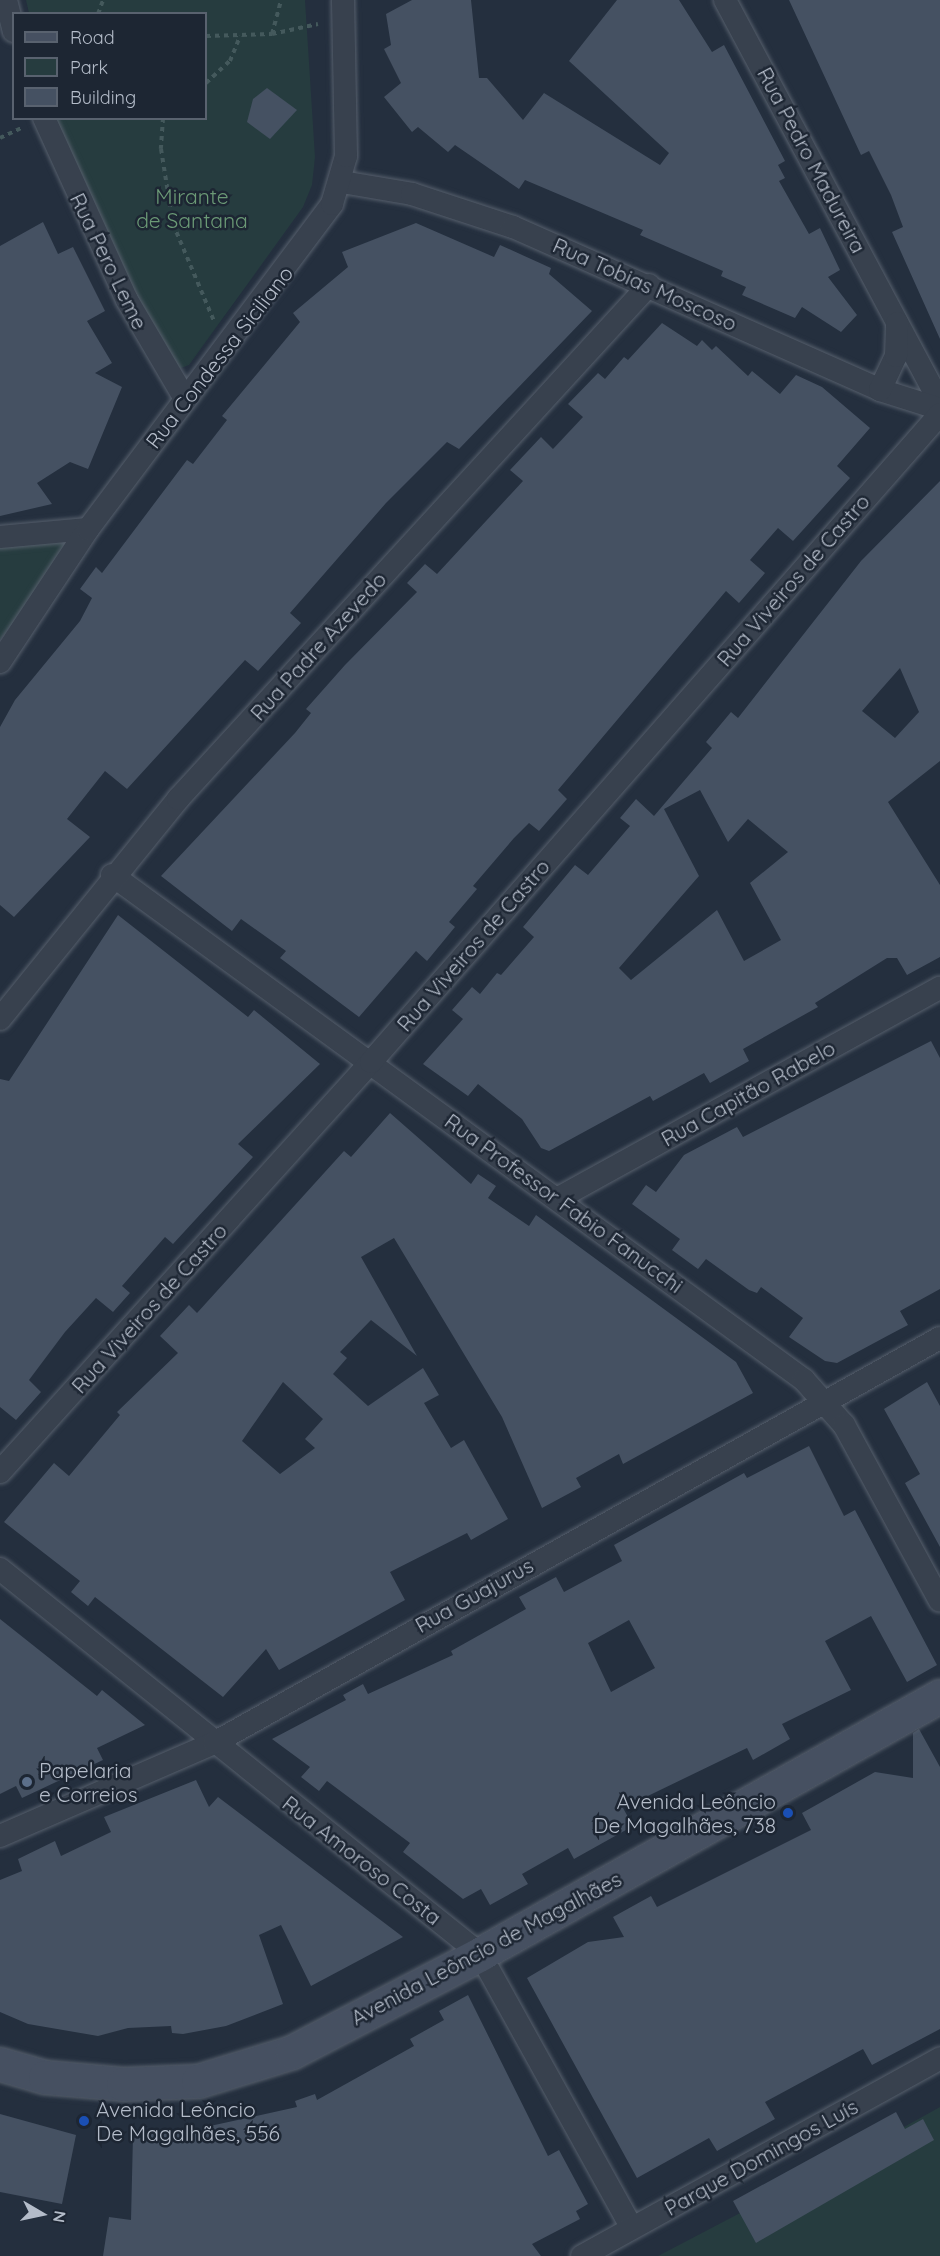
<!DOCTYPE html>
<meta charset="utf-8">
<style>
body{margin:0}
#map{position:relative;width:940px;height:2256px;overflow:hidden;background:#242f3e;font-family:Quicksand,sans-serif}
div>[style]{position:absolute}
.green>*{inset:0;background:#263c3f}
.building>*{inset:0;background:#455162}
.path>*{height:4px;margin-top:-2px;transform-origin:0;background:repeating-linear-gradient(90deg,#44595c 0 4.5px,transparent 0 9px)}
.roads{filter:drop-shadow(0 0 2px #565f6c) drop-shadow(0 0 2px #565f6c)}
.minor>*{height:22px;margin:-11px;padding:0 11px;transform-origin:11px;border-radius:11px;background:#38414e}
.secondary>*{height:33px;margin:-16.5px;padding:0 16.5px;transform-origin:16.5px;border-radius:16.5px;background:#465061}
.dots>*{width:16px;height:16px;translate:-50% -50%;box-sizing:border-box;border:3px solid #1d2633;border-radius:50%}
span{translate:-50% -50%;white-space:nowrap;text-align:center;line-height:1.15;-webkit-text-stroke:5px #1d2633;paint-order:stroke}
.street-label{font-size:21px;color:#b4bcc9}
.park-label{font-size:21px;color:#6b9a76}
.poi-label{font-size:21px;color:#b4bcc9}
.left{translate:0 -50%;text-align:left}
.right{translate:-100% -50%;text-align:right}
.legend{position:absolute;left:12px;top:12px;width:195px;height:108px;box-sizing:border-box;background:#1d2633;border:2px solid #59626f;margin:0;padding:8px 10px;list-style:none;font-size:18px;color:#b4bcc9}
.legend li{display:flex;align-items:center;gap:12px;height:30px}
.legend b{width:30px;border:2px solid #59626f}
.north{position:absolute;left:12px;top:2184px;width:60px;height:60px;-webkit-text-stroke:4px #1d2633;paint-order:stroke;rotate:99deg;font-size:16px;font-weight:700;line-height:24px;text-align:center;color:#b4bcc9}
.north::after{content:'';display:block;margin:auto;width:21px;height:27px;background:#b4bcc9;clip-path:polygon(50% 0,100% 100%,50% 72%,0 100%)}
</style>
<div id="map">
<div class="green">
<div style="clip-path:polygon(26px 0,305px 0,315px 157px,312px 185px,303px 207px,189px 365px,178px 369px,171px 365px,50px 119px,206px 118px,206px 14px,29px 13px)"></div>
<div style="clip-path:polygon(70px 538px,23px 610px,0 640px,0 544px)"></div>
<div style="clip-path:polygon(940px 2107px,940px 2256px,658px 2256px,904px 2127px)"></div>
</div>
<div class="building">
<div style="clip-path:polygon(412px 0,471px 0,479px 78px,487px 78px,523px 120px,544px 93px,660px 165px,669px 153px,569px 61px,617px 0,679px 0,712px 52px,724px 45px,785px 161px,778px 165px,785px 178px,779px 181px,809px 234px,820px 228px,840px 270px,828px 277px,857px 315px,841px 332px,802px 307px,795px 318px,742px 295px,746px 287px,721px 276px,723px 271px,640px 235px,643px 230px,525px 180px,519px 189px,455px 145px,448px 152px,418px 127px,412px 132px,384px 97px,401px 83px,384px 49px,391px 45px,386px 14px)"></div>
<div style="clip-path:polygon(789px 0,940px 0,940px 339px,892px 232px,903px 227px,891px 195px,869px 151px,861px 155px)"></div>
<div style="clip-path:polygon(267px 88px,297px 110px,270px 139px,247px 122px,253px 99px)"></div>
<div style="clip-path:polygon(43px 222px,58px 254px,73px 247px,105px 311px,87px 321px,112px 363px,95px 373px,122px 387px,88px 469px,70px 462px,37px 483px,52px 504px,0 516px,0 246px)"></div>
<div style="clip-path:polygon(416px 223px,494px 257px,500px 245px,551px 268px,549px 274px,592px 311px,459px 449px,447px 442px,386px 503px,290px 613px,301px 623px,258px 671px,245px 660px,127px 789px,105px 771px,67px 819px,90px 837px,14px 917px,0 905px,0 727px,15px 700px,80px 621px,92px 598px,80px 589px,96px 567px,102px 573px,187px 460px,193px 464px,227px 420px,222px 416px,300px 322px,293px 313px,348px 267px,342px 252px)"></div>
<div style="clip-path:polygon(662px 323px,697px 346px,702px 340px,712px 350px,716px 346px,748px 376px,752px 371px,780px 394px,796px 375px,822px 387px,870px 428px,837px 466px,850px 478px,793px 541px,778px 528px,750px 560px,765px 573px,739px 603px,726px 591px,558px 790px,567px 799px,539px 831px,529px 823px,514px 838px,473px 886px,477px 889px,449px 922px,455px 927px,427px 961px,416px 951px,359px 1017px,280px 958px,286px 951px,241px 919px,232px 931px,161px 876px,295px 733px,311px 713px,306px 709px,345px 665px,417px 592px,407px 583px,425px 564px,437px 574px,523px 481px,510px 470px,541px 437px,553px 449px,583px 417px,568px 404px,598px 373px,605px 379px,624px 357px,628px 360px)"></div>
<div style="clip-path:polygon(evenodd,940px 481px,940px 761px,888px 802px,940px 885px,940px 957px,907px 975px,897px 958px,887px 958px,815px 1003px,818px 1007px,743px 1049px,749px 1061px,710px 1083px,704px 1073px,653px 1101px,650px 1096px,549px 1151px,541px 1148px,522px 1119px,478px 1084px,468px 1096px,423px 1064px,463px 1019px,452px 1010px,472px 987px,480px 994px,497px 973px,501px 975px,534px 937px,523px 927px,575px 865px,588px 875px,630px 826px,620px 818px,636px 799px,654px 816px,712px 748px,706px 742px,731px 712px,738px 718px,861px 561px,940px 481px,900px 668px,919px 712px,895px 738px,862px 711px,900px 668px,940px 481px,700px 790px,728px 842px,748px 819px,788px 852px,750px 883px,781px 940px,744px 961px,717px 910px,631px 980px,619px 968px,699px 876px,664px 809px,700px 790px)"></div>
<div style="clip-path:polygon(118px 915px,248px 1017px,254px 1010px,320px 1064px,238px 1144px,253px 1157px,173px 1244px,165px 1237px,122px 1286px,130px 1293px,113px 1312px,96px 1298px,65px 1332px,29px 1380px,41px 1392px,16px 1420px,0 1407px,0 1079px,9px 1081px)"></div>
<div style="clip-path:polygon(931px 1041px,940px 1058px,940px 1289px,900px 1311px,908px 1325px,889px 1335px,837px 1363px,825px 1361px,789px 1337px,803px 1318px,761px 1287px,757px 1293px,749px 1290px,706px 1259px,698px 1269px,672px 1250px,680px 1239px,632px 1204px,646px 1185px,656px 1192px,684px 1155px,737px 1127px,743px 1137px)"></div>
<div style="clip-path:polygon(evenodd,390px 1113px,471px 1184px,478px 1174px,496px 1186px,488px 1198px,529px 1226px,536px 1215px,736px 1362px,753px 1393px,623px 1464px,619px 1454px,576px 1478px,581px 1487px,542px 1508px,502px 1417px,394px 1238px,361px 1257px,417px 1356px,371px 1320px,340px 1352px,347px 1358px,333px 1374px,368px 1406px,423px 1368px,439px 1395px,424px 1403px,451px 1448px,464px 1440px,508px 1519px,471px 1540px,467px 1533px,390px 1572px,405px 1600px,279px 1670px,266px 1649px,223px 1697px,95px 1597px,88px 1606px,71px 1592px,80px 1581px,4px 1522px,54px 1463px,69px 1476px,120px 1415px,117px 1412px,178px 1353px,160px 1336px,189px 1305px,197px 1313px,344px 1151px,351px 1157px,390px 1113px,283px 1382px,323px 1419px,305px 1439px,315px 1448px,280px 1474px,242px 1441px,283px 1382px)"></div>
<div style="clip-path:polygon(927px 1382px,940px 1406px,940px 1547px,905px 1483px,920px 1474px,884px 1409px)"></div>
<div style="clip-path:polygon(evenodd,809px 1446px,844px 1516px,855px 1510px,937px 1665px,907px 1682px,871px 1616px,825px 1641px,851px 1690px,782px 1724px,790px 1739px,753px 1760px,747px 1748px,623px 1808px,633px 1826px,574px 1859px,568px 1848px,522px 1874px,528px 1884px,490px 1905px,481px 1889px,463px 1899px,403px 1852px,410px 1843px,327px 1781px,319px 1791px,301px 1777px,310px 1767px,272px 1739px,346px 1700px,343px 1695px,363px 1684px,368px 1694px,453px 1655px,451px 1651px,526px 1609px,519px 1597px,556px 1577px,564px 1592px,622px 1561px,614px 1545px,744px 1473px,747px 1478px,809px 1446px,629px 1620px,655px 1668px,611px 1692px,588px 1643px,629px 1620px)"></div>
<div style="clip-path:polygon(0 1619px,97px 1696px,102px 1690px,145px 1725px,97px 1748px,103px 1760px,22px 1798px,16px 1786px,0 1794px)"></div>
<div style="clip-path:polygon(919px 1729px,940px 1767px,940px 2029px,872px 2065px,863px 2049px,765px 2102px,775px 2119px,717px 2151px,709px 2138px,637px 2178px,527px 1978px,588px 1942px,624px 1937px,613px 1917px,651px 1896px,657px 1907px,811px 1830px,802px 1813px,875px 1772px,913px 1778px,913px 1733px)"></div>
<div style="clip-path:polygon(196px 1780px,209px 1807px,218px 1797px,403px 1937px,311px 1986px,281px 1925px,259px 1935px,283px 2004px,226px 2026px,183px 2034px,172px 2033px,171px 2026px,128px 2028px,98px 2036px,28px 2024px,0 2012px,0 1880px,22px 1871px,18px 1859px,55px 1841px,61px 1856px,111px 1832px,104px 1817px)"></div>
<div style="clip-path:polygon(468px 1995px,548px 2156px,559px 2150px,588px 2204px,576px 2211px,580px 2219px,532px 2244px,541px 2256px,103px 2256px,109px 2217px,131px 2220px,133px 2135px,211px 2131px,210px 2126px,297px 2107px,295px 2101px,315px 2094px,317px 2100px,414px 2046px,410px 2039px,444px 2020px,439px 2011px)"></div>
<div style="clip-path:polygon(896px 2112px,905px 2129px,923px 2119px,934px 2140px,756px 2243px,733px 2201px)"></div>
<div style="clip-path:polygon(0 2114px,76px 2135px,62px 2204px,0 2192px)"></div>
</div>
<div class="path">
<div style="left:98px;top:14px;width:15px;rotate:-70deg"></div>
<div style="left:272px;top:34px;width:35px;rotate:-75deg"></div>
<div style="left:206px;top:36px;width:66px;rotate:-1.7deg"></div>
<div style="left:272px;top:34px;width:47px;rotate:-12.3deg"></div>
<div style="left:206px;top:83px;width:33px;rotate:-43deg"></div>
<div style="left:230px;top:61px;width:27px;rotate:-68deg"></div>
<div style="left:163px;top:118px;width:31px;rotate:94deg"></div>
<div style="left:161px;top:149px;width:76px;rotate:80.9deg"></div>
<div style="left:173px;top:224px;width:105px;rotate:67.1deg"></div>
<div style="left:0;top:138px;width:23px;rotate:-25deg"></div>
</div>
<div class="roads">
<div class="minor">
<div style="left:6px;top:0;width:32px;rotate:76deg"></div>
<div style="left:725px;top:0;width:457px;rotate:61.9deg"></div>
<div style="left:44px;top:118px;width:200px;rotate:65.5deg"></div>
<div style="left:127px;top:300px;width:115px;rotate:59.6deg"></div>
<div style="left:342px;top:182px;width:71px;rotate:9.7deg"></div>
<div style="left:412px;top:194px;width:106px;rotate:18.1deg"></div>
<div style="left:513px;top:227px;width:402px;rotate:23.9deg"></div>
<div style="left:880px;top:390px;width:63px;rotate:17.6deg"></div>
<div style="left:880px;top:390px;width:38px;rotate:-65deg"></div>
<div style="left:896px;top:356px;width:33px;rotate:-88deg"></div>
<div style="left:0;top:537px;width:88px;rotate:-5.2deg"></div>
<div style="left:0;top:662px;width:159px;rotate:-56.5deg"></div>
<div style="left:88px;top:529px;width:406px;rotate:-53.1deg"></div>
<div style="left:332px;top:204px;width:50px;rotate:-73.7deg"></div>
<div style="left:346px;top:156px;width:156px;rotate:-91.1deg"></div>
<div style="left:112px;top:875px;width:857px;rotate:36.12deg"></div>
<div style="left:804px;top:1380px;width:60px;rotate:48.4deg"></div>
<div style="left:844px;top:1425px;width:200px;rotate:61.4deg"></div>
<div style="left:0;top:1019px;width:283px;rotate:-51deg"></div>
<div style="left:178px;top:799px;width:697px;rotate:-47.5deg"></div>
<div style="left:557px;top:1199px;width:437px;rotate:-28.9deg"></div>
<div style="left:0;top:1472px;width:553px;rotate:-47.86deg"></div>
<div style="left:371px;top:1062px;width:862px;rotate:-48.71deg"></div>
<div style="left:0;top:1569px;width:615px;rotate:38.73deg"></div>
<div style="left:480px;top:1954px;width:313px;rotate:61deg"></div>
<div style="left:0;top:1836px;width:233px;rotate:-23.5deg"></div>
<div style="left:214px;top:1743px;width:831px;rotate:-29.16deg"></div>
<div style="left:582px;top:2256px;width:409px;rotate:-28.9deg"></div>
</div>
<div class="secondary">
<div style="left:0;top:2064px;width:47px;rotate:16.1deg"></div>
<div style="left:45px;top:2077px;width:78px;rotate:5.1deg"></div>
<div style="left:123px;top:2084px;width:75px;rotate:-2.3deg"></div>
<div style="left:198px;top:2081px;width:98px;rotate:-17.1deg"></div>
<div style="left:292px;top:2052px;width:212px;rotate:-27.5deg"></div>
<div style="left:480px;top:1954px;width:527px;rotate:-29.29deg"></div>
</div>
</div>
<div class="dots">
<div style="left:27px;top:1782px;background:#5c6f8a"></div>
<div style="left:788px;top:1813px;background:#1a4fb4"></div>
<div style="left:84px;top:2121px;background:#1a4fb4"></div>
</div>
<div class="street-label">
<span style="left:812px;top:160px;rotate:62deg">Rua Pedro Madureira</span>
<span style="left:109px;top:261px;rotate:64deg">Rua Pero Leme</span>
<span style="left:645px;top:284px;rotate:24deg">Rua Tobias Moscoso</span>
<span style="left:219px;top:357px;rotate:-52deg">Rua Condessa Siciliano</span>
<span style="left:793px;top:580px;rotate:-49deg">Rua Viveiros de Castro</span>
<span style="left:318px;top:646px;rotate:-48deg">Rua Padre Azevedo</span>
<span style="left:473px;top:945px;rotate:-49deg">Rua Viveiros de Castro</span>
<span style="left:748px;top:1093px;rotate:-29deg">Rua Capitão Rabelo</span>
<span style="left:564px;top:1203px;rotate:36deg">Rua Professor Fabio Fanucchi</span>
<span style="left:149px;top:1308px;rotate:-48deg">Rua Viveiros de Castro</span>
<span style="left:474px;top:1595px;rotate:-29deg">Rua Guajurus</span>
<span style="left:362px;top:1860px;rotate:38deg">Rua Amoroso Costa</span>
<span style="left:486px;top:1948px;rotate:-28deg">Avenida Leôncio de Magalhães</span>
<span style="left:761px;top:2157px;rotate:-29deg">Parque Domingos Luís</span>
</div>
<div class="park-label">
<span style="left:192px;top:208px">Mirante<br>de Santana</span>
</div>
<div class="poi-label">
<span class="left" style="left:39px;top:1782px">Papelaria<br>e Correios</span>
<span class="right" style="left:776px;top:1813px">Avenida Leôncio<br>De Magalhães, 738</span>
<span class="left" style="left:96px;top:2121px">Avenida Leôncio<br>De Magalhães, 556</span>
</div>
<ul class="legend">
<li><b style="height:8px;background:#465061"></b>Road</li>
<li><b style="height:16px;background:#263c3f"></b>Park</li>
<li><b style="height:16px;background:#455162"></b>Building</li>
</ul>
<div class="north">N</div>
</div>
